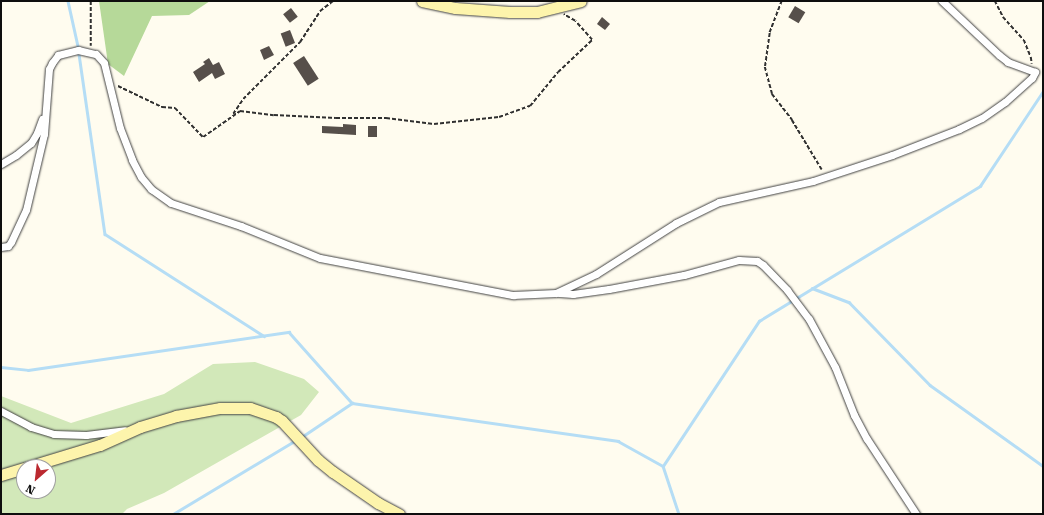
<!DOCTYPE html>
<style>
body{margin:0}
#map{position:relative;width:1044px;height:515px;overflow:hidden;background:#fffcef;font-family:"Roboto Serif",serif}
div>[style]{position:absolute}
.green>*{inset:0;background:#d2e8b9}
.forest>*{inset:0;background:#b6d999}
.stream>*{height:2.5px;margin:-1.25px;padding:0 1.25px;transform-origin:1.25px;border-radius:1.25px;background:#b5ddf5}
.building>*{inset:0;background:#564f4a;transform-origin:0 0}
.path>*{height:1.5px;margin-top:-0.75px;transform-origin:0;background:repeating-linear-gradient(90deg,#303030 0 4px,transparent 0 6px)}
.roads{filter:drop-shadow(0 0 1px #414141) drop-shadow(0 0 1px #414141)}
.street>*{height:7px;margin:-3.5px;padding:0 3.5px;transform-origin:3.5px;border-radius:3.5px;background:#fff}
.secondary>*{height:11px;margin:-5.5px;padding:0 5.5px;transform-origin:5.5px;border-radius:5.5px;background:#fdf4ac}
span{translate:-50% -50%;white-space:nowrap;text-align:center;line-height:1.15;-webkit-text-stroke:4px #fff;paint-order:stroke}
.frame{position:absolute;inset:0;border:2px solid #0e0e0e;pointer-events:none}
.north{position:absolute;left:16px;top:459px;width:40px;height:40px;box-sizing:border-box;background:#fff;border:1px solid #9f9f9f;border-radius:50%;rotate:208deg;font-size:11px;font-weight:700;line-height:16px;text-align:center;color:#0e0e0e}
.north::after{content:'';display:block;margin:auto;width:14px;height:18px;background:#bb2930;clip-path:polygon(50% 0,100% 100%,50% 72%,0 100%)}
</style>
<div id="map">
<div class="green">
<div style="clip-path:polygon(evenodd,255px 362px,304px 379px,319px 392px,301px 415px,164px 493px,127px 509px,122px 514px,1px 514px,1px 396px,71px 423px,164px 394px,213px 364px,255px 362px,24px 467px,48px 467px,48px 491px,24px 491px,24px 467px)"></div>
</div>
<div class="forest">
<div style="clip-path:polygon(99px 1px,210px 1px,189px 15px,152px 16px,124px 76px,108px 64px)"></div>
</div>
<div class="stream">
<div style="left:68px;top:1px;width:46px;rotate:77.5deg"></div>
<div style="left:79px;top:54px;width:182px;rotate:81.8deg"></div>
<div style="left:105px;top:234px;width:189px;rotate:32.7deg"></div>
<div style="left:812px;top:288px;width:40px;rotate:21deg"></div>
<div style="left:849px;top:302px;width:116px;rotate:45.7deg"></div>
<div style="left:930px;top:385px;width:139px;rotate:35.6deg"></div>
<div style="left:1px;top:367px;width:27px;rotate:6deg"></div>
<div style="left:28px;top:370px;width:264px;rotate:-8.3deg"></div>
<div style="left:289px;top:332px;width:95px;rotate:48.4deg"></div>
<div style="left:352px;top:403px;width:269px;rotate:8.1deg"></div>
<div style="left:618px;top:441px;width:51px;rotate:29.1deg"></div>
<div style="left:663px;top:466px;width:51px;rotate:71.6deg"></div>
<div style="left:300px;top:438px;width:63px;rotate:-33.9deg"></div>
<div style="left:663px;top:466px;width:174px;rotate:-56.5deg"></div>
<div style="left:759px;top:321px;width:259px;rotate:-31.4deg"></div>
<div style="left:980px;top:186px;width:114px;rotate:-56.4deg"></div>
<div style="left:173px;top:514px;width:144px;rotate:-31deg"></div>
</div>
<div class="building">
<div style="left:795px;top:6px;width:12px;height:13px;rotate:31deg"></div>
<div style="left:291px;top:8px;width:11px;height:10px;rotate:52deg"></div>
<div style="clip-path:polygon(602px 17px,610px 24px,605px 30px,597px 24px)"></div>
<div style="left:290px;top:30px;width:14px;height:10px;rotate:69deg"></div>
<div style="clip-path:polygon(269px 46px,274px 55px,264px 60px,260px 50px)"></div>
<div style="left:304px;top:56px;width:27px;height:13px;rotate:57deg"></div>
<div style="clip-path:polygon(209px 58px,213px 65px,219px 62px,225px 74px,215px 79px,212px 73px,199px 82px,193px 72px,205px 64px,203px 62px)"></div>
<div style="clip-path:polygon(343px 124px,356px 125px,356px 135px,322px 133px,322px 126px,343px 127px)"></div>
<div style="left:368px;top:126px;width:9px;height:11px"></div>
</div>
<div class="path">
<div style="left:91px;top:1px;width:45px;rotate:90deg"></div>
<div style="left:782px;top:1px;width:34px;rotate:111deg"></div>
<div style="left:770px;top:33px;width:34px;rotate:98deg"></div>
<div style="left:765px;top:67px;width:28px;rotate:75deg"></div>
<div style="left:772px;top:94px;width:33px;rotate:52deg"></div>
<div style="left:792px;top:120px;width:58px;rotate:59deg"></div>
<div style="left:995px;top:1px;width:18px;rotate:63deg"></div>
<div style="left:1003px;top:17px;width:31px;rotate:48deg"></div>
<div style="left:1024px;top:40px;width:18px;rotate:68deg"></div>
<div style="left:1031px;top:57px;width:7px;rotate:82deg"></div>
<div style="left:118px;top:86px;width:49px;rotate:25.5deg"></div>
<div style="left:162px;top:107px;width:13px;rotate:4deg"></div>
<div style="left:175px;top:108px;width:40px;rotate:46deg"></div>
<div style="left:203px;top:137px;width:45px;rotate:-35.1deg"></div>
<div style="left:240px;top:111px;width:34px;rotate:7deg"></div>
<div style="left:274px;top:115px;width:62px;rotate:2.8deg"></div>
<div style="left:336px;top:118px;width:50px"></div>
<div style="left:386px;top:118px;width:48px;rotate:7.1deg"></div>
<div style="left:434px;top:124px;width:65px;rotate:-6.1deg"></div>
<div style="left:499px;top:117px;width:33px;rotate:-20deg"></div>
<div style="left:530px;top:106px;width:44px;rotate:-50.5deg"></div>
<div style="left:558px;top:72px;width:47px;rotate:-43.3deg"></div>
<div style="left:592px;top:40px;width:25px;rotate:-132deg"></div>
<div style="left:575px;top:21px;width:13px;rotate:-151deg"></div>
<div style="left:233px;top:114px;width:18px;rotate:-56deg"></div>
<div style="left:243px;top:99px;width:81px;rotate:-45deg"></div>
<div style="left:300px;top:42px;width:37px;rotate:-57deg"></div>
<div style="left:320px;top:11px;width:16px;rotate:-38deg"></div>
</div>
<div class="roads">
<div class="street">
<div style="left:1px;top:164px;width:17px;rotate:-31deg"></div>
<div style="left:16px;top:155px;width:19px;rotate:-39deg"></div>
<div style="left:31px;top:143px;width:12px;rotate:-59deg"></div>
<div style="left:37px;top:133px;width:15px;rotate:-70deg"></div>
<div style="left:1px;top:247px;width:7px;rotate:-8deg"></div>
<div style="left:8px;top:246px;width:5px;rotate:-53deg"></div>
<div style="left:11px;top:242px;width:35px;rotate:-65deg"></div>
<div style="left:26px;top:210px;width:78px;rotate:-76.7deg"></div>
<div style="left:44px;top:134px;width:65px;rotate:-85.6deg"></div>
<div style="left:49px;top:69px;width:7px;rotate:-63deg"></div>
<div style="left:52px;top:63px;width:10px;rotate:-53deg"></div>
<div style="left:58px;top:55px;width:21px;rotate:-14deg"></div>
<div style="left:78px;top:50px;width:18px;rotate:13deg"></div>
<div style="left:96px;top:54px;width:12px;rotate:48deg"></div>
<div style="left:104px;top:63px;width:67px;rotate:76.2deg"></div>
<div style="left:120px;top:128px;width:34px;rotate:69deg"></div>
<div style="left:132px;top:160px;width:19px;rotate:62deg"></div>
<div style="left:141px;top:177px;width:16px;rotate:50deg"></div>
<div style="left:151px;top:189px;width:24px;rotate:35deg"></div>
<div style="left:171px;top:203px;width:74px;rotate:18.2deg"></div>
<div style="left:241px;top:226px;width:85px;rotate:22.1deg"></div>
<div style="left:320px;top:258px;width:197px;rotate:10.9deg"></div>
<div style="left:513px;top:295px;width:43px;rotate:-2.7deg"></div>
<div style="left:556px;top:293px;width:44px;rotate:-25.4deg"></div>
<div style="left:596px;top:274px;width:95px;rotate:-32.5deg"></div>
<div style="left:676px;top:223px;width:48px;rotate:-26deg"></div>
<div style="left:719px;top:202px;width:96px;rotate:-12.6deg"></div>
<div style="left:813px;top:181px;width:83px;rotate:-18.2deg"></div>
<div style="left:892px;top:155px;width:72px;rotate:-21.2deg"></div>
<div style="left:959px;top:129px;width:25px;rotate:-26deg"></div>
<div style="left:982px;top:118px;width:28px;rotate:-35deg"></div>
<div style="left:1005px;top:102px;width:36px;rotate:-42deg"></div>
<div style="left:1032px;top:78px;width:7px;rotate:-63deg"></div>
<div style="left:1035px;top:72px;width:29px;rotate:-160deg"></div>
<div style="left:1008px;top:62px;width:11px;rotate:-142deg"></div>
<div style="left:999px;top:55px;width:79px;rotate:-136.5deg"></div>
<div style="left:559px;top:293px;width:14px;rotate:4deg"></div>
<div style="left:573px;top:294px;width:36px;rotate:-8deg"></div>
<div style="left:609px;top:289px;width:76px;rotate:-10.6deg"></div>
<div style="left:684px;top:275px;width:57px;rotate:-15.3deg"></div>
<div style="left:739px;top:260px;width:18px;rotate:3deg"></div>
<div style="left:757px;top:261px;width:7px;rotate:34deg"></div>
<div style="left:763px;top:265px;width:35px;rotate:46deg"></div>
<div style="left:787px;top:290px;width:36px;rotate:53deg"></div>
<div style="left:809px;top:319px;width:55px;rotate:61.6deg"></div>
<div style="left:835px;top:367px;width:52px;rotate:68.4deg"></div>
<div style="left:854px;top:415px;width:27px;rotate:62deg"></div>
<div style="left:867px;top:439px;width:90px;rotate:56.8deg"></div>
<div style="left:1px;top:411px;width:34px;rotate:28deg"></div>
<div style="left:31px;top:427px;width:24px;rotate:17deg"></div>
<div style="left:54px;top:434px;width:32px;rotate:2deg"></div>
<div style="left:86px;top:435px;width:39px;rotate:-7deg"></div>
</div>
<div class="secondary">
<div style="left:422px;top:1px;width:34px;rotate:12deg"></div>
<div style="left:455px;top:8px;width:55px;rotate:4.2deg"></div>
<div style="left:510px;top:12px;width:27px"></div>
<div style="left:537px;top:12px;width:45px;rotate:-14deg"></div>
<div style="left:1px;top:475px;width:103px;rotate:-16.9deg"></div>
<div style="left:100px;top:445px;width:44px;rotate:-24.2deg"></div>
<div style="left:140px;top:427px;width:38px;rotate:-17deg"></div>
<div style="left:176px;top:416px;width:45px;rotate:-10.3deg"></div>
<div style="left:220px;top:408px;width:30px"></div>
<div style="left:250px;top:408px;width:28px;rotate:19deg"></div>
<div style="left:276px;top:417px;width:7px;rotate:34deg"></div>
<div style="left:282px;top:421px;width:53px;rotate:47.3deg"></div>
<div style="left:318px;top:460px;width:19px;rotate:39deg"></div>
<div style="left:333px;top:472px;width:55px;rotate:34.6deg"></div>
<div style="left:378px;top:503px;width:24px;rotate:28deg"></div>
</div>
</div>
<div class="frame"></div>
<div class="north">N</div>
</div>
